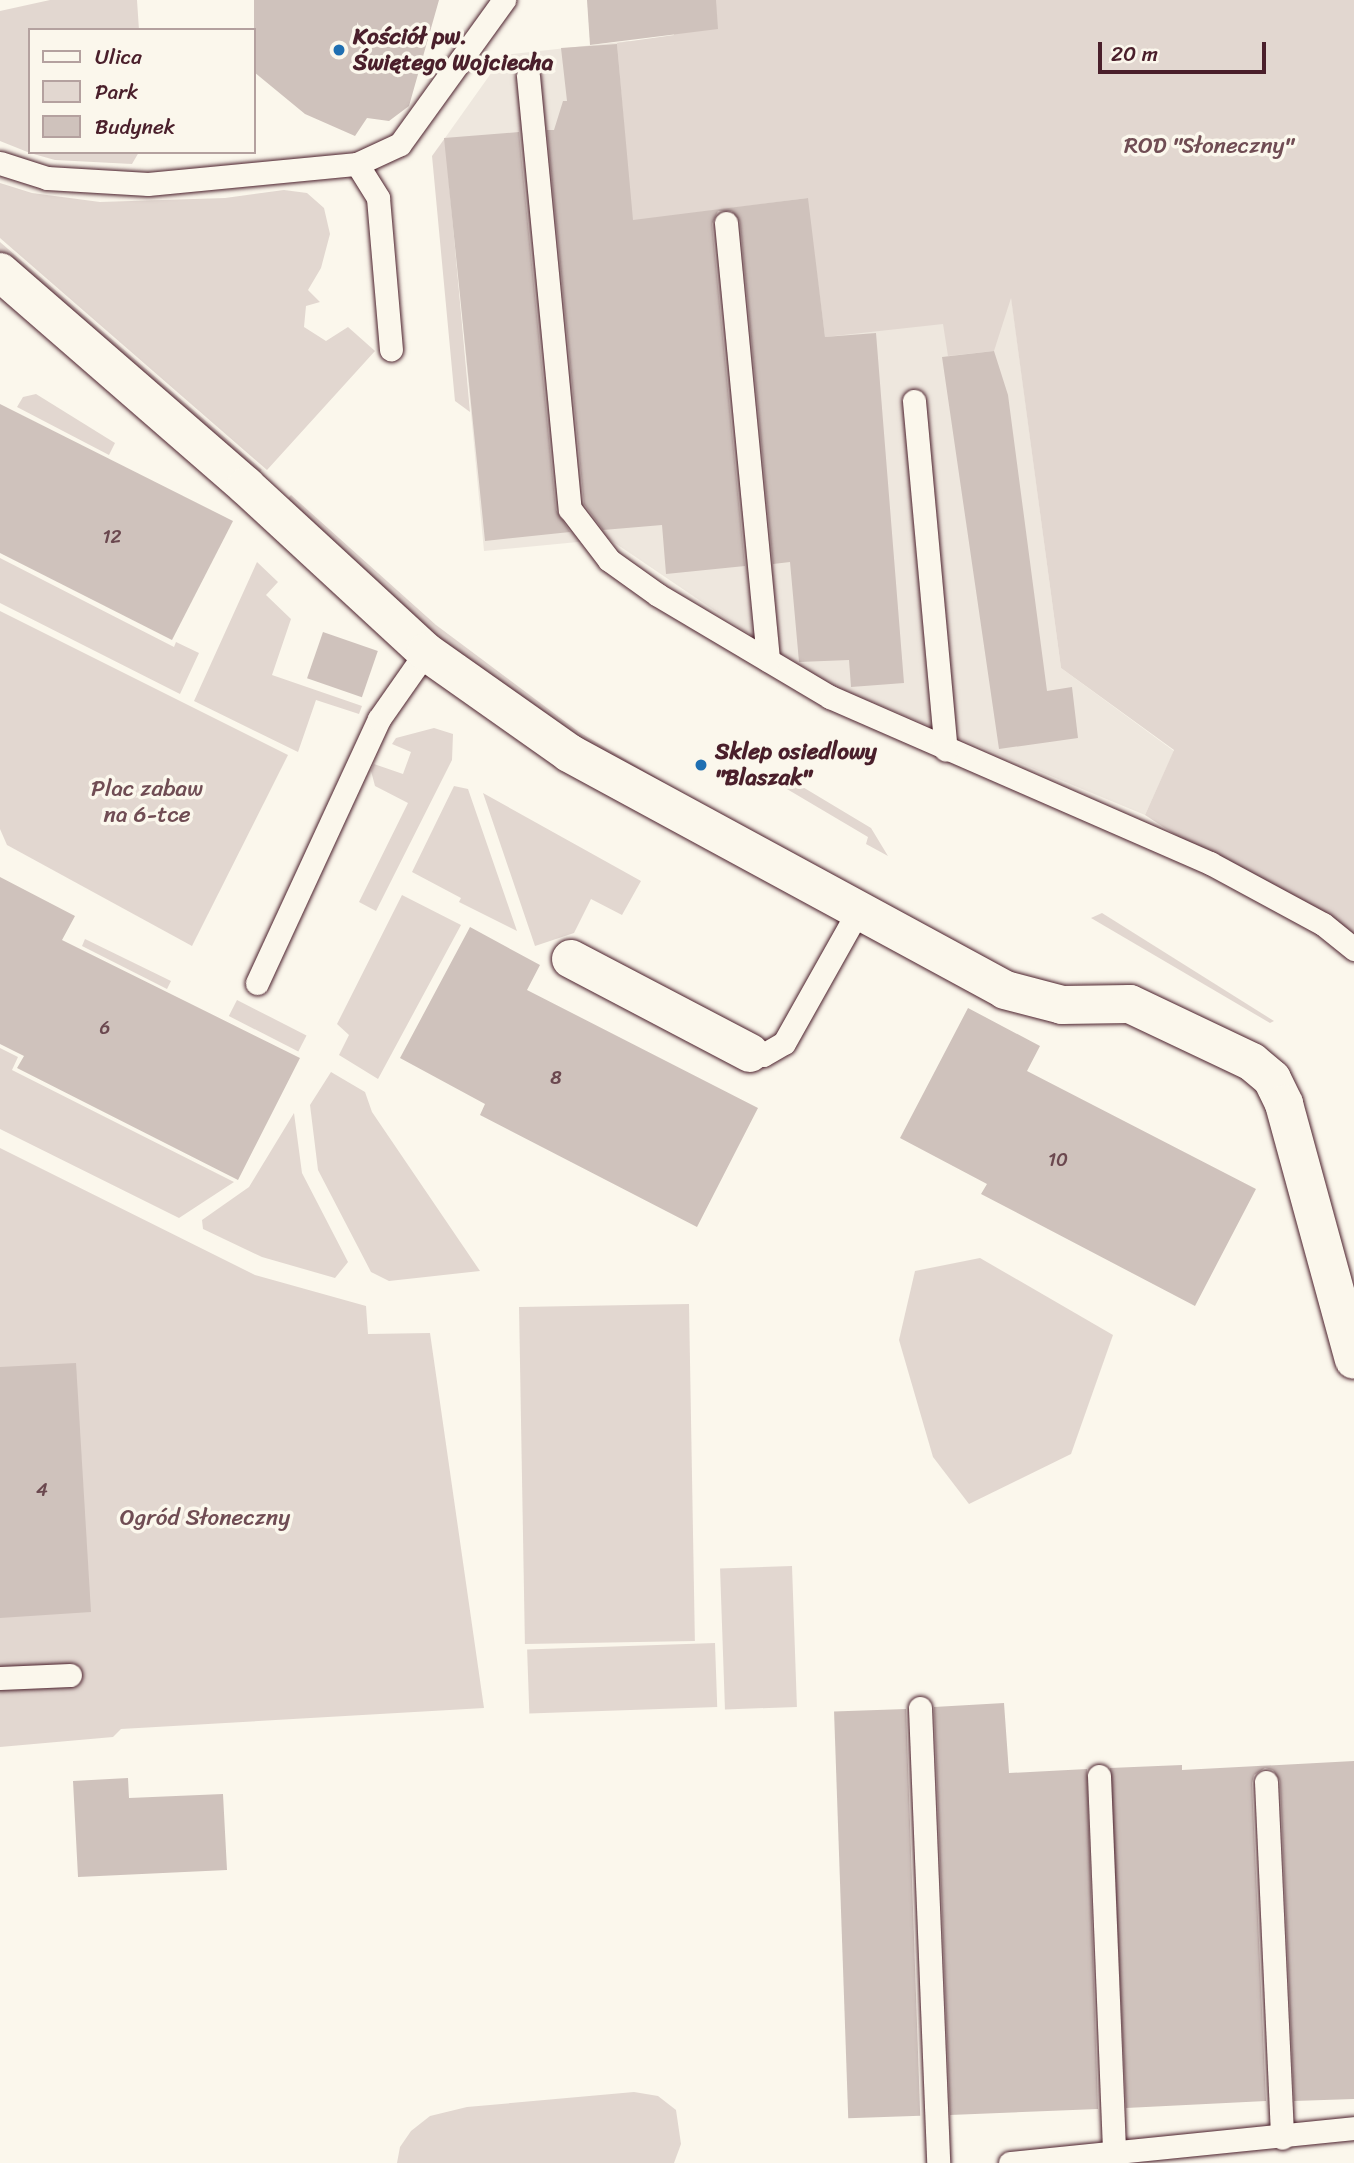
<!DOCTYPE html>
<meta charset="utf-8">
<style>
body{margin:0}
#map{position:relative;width:1354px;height:2163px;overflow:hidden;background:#fbf7ec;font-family:Sriracha,sans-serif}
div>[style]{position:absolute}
.built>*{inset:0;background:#eee7de}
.green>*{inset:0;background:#e2d7d0;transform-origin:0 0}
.building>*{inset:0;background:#cfc2bc;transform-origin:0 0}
.roads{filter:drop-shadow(0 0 2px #4a1f2b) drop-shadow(0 0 2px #4a1f2b)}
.lane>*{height:23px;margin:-11.5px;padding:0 11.5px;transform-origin:11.5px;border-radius:11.5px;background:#fbf7ec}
.street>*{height:38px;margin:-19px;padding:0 19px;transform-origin:19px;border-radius:19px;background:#fbf7ec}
.dots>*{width:19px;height:19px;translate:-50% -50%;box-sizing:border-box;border:4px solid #fbf7ec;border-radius:50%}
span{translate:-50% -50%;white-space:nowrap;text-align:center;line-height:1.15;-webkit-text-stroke:7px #fbf7ec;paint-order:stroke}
.number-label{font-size:19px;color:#6b484f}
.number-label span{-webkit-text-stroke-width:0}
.poi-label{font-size:23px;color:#4a1f2b;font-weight:700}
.left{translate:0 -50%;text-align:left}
.park-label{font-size:23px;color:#704d54}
.legend{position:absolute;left:28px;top:28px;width:228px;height:126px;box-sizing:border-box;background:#fbf7ec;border:2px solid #b4a19f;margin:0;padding:9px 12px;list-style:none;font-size:21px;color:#4a1f2b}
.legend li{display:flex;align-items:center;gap:14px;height:35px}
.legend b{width:35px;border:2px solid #b4a19f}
.scale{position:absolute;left:1098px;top:42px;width:168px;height:32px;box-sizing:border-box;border:4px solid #4a1f2b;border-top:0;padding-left:9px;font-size:21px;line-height:24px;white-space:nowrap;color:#4a1f2b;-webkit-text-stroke:5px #fbf7ec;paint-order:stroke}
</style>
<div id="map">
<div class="built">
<div style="clip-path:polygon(629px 41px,963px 162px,1011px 296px,1061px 668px,1174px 751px,1145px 815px,814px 678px,609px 539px,484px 551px,445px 138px,504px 55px)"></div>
</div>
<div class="green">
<div style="clip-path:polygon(50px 0,137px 0,139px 30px,30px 30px,30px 152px,139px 152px,132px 164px,55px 160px,30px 153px,0 141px,0 11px)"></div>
<div style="clip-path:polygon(670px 0,1354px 0,1354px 951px,1145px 815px,1174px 750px,1061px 668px,1011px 298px,994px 351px,948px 356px,943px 324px,825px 337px,807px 198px,632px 221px,617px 43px,674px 35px)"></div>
<div style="clip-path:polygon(445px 138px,470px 412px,455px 401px,432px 156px)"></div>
<div style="clip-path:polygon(0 183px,32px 193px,100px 202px,225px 198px,284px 190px,307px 193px,324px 208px,330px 234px,321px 268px,308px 290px,320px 302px,306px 306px,304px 327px,326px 341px,348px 327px,375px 351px,267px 470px,0 238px)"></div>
<div style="left:0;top:242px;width:347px;height:12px;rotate:41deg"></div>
<div style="clip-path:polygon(36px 394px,115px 443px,109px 455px,17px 407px,23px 397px)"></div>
<div style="clip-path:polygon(291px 495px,436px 625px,579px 732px,664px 782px,661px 789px,618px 767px,431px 632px,284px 502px)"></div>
<div style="clip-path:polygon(0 558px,174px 647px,176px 642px,199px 653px,180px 694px,0 603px)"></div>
<div style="clip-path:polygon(257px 562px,278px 582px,266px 595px,291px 619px,272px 675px,362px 706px,359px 714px,316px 700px,298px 752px,194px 701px)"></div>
<div style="clip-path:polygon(0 611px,288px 755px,192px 946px,7px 845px,0 829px)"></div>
<div style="clip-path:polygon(434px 728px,453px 734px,452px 760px,376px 911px,359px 902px,408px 803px,375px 786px,371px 771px,374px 764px,403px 774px,411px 752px,392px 744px,396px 738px)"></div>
<div style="clip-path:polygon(776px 771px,871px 828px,888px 856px,866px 844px,868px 837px,770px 779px)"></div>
<div style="clip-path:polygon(454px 786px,468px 789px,517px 931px,459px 902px,461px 898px,412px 872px)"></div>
<div style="clip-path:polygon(483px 793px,641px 881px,622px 915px,591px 899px,574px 933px,535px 946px)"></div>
<div style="clip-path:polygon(402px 895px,461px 925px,378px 1079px,339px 1055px,349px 1035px,337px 1024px)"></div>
<div style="clip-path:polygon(1102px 913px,1274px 1021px,1270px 1023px,1091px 918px)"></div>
<div style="clip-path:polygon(85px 939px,171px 981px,167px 989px,82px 946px)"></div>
<div style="left:237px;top:1000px;width:78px;height:18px;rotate:27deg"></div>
<div style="clip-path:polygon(0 1048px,18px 1057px,12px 1070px,234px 1182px,179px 1218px,0 1129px)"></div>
<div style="clip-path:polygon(331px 1072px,365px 1092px,372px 1112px,480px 1271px,389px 1281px,371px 1272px,318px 1170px,310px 1105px)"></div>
<div style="clip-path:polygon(294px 1113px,302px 1173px,348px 1262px,335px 1278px,262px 1257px,203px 1229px,202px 1220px,249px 1187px)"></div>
<div style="clip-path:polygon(0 1148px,255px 1275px,366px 1306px,368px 1334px,430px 1333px,484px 1708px,121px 1729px,113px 1737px,0 1747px)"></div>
<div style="clip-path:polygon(980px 1258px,1113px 1335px,1071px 1454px,969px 1504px,933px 1457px,899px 1340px,915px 1271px)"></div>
<div style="left:689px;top:1304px;width:337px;height:170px;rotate:89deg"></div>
<div style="left:792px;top:1566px;width:141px;height:72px;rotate:88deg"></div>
<div style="left:715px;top:1643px;width:64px;height:188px;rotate:88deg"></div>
<div style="clip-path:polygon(634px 2092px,658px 2096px,676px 2110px,681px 2144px,674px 2163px,397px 2163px,400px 2147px,411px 2131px,430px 2116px,467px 2107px)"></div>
</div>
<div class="building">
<div style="clip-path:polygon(254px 0,439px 0,409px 106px,389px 121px,367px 118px,355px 136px,305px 114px,254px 72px)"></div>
<div style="clip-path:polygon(587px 0,716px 0,718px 29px,590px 45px)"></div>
<div style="clip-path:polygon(617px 44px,633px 220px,808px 198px,825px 337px,876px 333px,904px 683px,851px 687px,849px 660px,799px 662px,790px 562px,773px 564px,740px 222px,732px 211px,718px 211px,712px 224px,745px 566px,666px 574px,662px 525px,603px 530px,584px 504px,547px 130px,554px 130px,563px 101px,567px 101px,561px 48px)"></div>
<div style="clip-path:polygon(519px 132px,556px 510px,570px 532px,485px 541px,444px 138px)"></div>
<div style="clip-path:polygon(994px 351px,1008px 395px,1047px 691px,1072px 687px,1078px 738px,999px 749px,942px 357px)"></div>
<div style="clip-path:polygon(0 404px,233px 521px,172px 640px,0 553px)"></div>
<div style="left:323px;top:632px;width:58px;height:49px;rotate:19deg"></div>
<div style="clip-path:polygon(0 877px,75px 916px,62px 940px,300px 1058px,238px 1180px,17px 1068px,24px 1056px,0 1044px)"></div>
<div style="clip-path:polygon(470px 927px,540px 965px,527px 990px,758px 1108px,697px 1227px,480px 1115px,485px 1104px,400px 1058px)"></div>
<div style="clip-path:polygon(968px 1008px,1040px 1046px,1027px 1071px,1256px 1189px,1195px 1306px,981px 1194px,987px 1184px,900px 1138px)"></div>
<div style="clip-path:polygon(76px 1363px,91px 1612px,0 1618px,0 1367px)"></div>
<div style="clip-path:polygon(1004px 1703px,1009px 1773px,1087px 1769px,1098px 2109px,950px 2115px,934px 1707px)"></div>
<div style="left:906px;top:1709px;width:407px;height:72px;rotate:88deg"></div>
<div style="clip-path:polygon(1354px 1761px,1354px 2099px,1294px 2101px,1280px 1781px,1273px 1770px,1265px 1768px,1254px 1775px,1252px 1783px,1266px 2101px,1126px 2108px,1110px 1768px,1182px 1765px,1182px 1770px)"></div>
<div style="clip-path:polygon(128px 1778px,129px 1798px,223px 1794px,227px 1870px,78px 1877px,73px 1781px)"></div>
</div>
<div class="roads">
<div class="lane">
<div style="left:528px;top:76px;width:435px;rotate:84.5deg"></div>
<div style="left:570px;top:509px;width:64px;rotate:52.6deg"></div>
<div style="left:609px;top:560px;width:60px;rotate:35.5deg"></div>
<div style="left:658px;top:595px;width:200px;rotate:30.7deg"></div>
<div style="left:830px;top:697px;width:415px;rotate:23.6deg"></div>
<div style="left:1210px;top:863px;width:128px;rotate:28.4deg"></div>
<div style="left:1323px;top:924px;width:40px;rotate:39deg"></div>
<div style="left:0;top:163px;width:49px;rotate:17.7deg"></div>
<div style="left:47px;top:178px;width:101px;rotate:3.4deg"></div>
<div style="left:148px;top:184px;width:210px;rotate:-5.5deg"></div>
<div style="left:357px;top:164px;width:40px;rotate:58deg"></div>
<div style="left:378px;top:198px;width:152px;rotate:85.1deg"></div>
<div style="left:357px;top:164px;width:47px;rotate:-24.9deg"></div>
<div style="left:400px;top:144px;width:178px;rotate:-54.2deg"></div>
<div style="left:726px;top:223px;width:439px;rotate:84.5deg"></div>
<div style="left:914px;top:401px;width:350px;rotate:84.8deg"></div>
<div style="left:257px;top:983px;width:291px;rotate:-65.2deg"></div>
<div style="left:379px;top:719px;width:82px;rotate:-55deg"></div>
<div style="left:750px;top:1053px;width:13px;rotate:9deg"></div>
<div style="left:763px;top:1055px;width:24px;rotate:-30deg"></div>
<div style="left:784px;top:1043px;width:149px;rotate:-60.7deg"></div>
<div style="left:0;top:1678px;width:70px;rotate:-2.5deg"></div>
<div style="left:920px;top:1708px;width:455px;rotate:87.7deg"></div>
<div style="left:1099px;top:1776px;width:375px;rotate:87.7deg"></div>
<div style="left:1266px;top:1782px;width:356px;rotate:87.4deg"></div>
<div style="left:1010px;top:2163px;width:346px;rotate:-5.8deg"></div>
</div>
<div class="street">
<div style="left:0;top:272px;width:326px;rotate:41deg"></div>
<div style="left:246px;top:486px;width:245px;rotate:42.7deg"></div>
<div style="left:426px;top:652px;width:175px;rotate:35.2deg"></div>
<div style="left:569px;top:753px;width:496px;rotate:28.5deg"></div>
<div style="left:1005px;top:990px;width:59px;rotate:14.7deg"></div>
<div style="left:1062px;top:1005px;width:68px;rotate:-0.8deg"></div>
<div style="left:1130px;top:1004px;width:135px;rotate:25.4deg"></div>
<div style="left:1252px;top:1062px;width:26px;rotate:40deg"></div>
<div style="left:1272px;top:1079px;width:28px;rotate:64deg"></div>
<div style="left:1284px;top:1104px;width:265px;rotate:74.7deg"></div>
<div style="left:571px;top:959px;width:202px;rotate:27.7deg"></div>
</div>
</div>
<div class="dots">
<div style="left:339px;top:50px;background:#1f6fb2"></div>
<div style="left:701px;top:765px;background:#1f6fb2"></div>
</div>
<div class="number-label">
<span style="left:112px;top:537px">12</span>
<span style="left:105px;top:1028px">6</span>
<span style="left:556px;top:1078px">8</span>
<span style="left:1058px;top:1160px">10</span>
<span style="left:42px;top:1490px">4</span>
</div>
<div class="poi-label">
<span class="left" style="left:353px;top:50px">Kościół pw.<br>Świętego Wojciecha</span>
<span class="left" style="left:715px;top:765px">Sklep osiedlowy<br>"Blaszak"</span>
</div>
<div class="park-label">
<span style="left:1209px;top:146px">ROD "Słoneczny"</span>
<span style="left:147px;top:802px">Plac zabaw<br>na 6-tce</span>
<span style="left:205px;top:1518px">Ogród Słoneczny</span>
</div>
<ul class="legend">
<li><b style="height:9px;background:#fbf7ec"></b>Ulica</li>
<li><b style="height:19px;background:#e2d7d0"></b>Park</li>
<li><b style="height:19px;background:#cfc2bc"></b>Budynek</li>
</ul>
<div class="scale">20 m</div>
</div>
